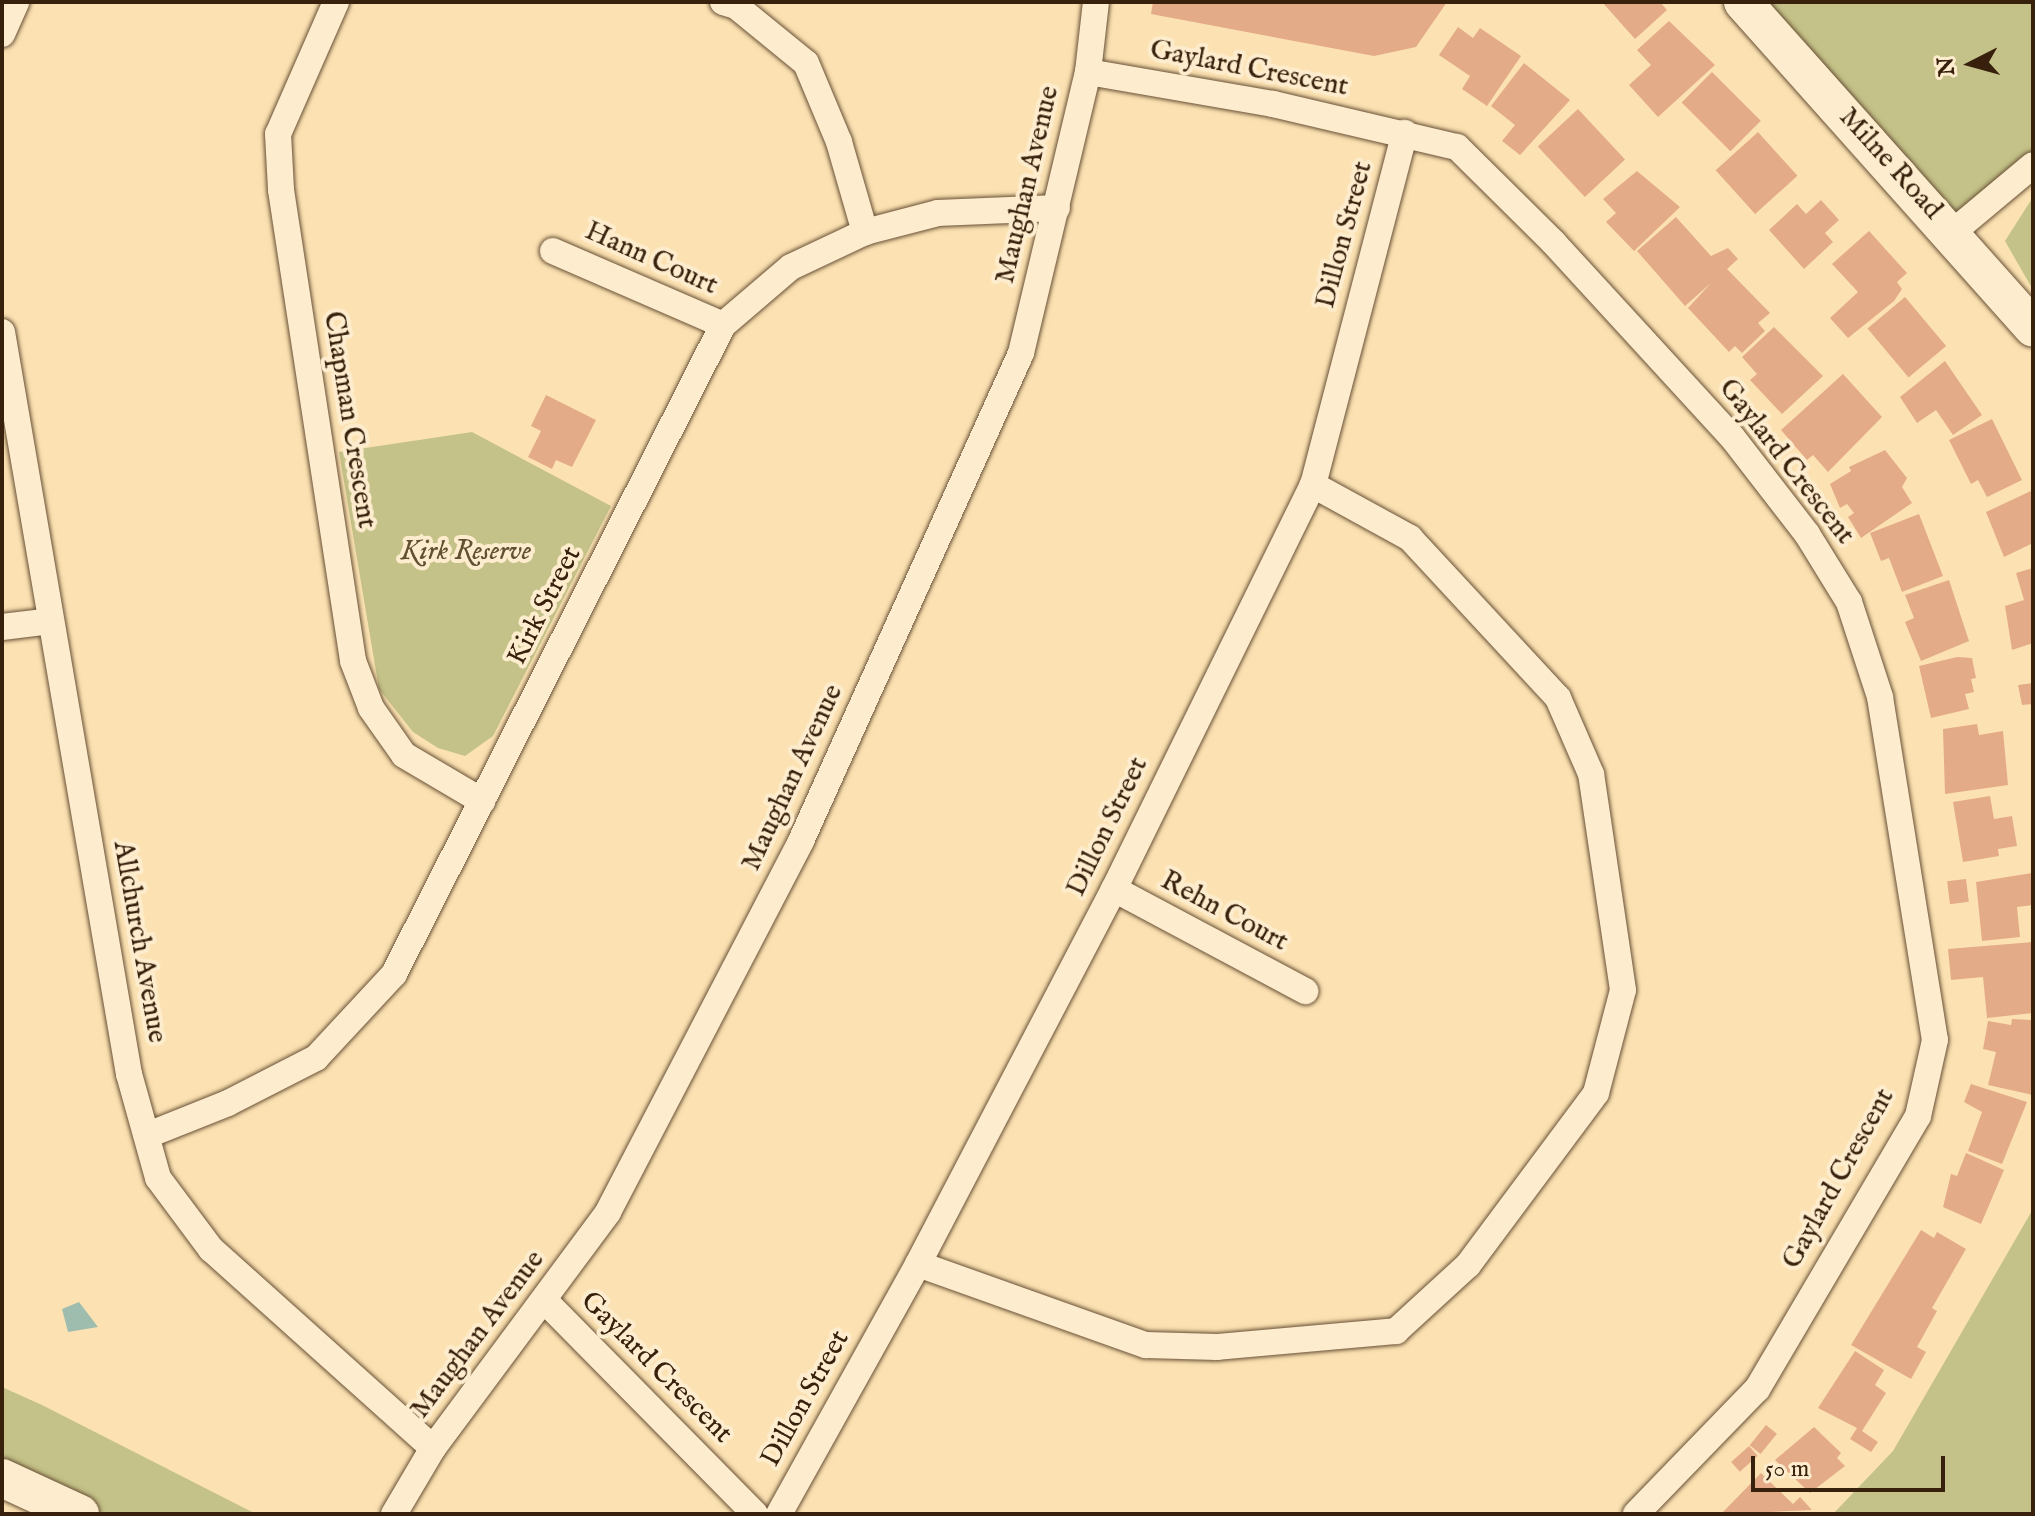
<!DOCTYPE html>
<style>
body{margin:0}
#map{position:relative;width:2035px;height:1516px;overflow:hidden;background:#fce2b2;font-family:"IM FELL English",serif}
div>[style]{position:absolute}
.green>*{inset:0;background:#c4c288}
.water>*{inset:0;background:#9fbdaf}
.building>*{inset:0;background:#e4ab89;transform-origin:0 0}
.roads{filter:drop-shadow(0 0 2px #685036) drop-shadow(0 0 2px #685036)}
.minor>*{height:26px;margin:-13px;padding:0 13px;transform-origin:13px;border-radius:13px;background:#fdeccd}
.secondary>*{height:38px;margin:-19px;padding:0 19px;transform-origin:19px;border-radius:19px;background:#fdeccd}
span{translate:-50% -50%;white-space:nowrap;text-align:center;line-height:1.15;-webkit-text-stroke:8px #fdeccd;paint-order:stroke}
.street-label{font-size:28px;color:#37200c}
.park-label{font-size:28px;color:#615131;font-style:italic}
.frame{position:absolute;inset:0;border:4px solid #37200c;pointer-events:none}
.north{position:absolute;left:1931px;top:24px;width:80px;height:80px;-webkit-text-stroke:6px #fdeccd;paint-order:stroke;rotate:264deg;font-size:22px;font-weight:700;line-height:32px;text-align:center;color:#37200c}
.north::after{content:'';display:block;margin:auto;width:28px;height:36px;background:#37200c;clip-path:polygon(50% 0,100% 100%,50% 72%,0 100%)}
.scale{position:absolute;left:1751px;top:1456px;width:194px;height:36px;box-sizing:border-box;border:4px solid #37200c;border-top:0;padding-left:10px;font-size:24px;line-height:28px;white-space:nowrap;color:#37200c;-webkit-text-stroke:6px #fdeccd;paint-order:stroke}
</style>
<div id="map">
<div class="green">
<div style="clip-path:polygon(1743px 2px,2033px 2px,2033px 165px,1953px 232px)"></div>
<div style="clip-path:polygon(2033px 197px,2033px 290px,2005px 241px)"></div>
<div style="clip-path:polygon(472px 432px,611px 506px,493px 736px,465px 756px,438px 748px,413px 732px,379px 689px,339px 452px)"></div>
<div style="clip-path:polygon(2033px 1209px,2033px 1514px,1833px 1514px,1893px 1451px)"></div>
<div style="clip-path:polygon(2px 1387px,42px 1405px,256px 1514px,105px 1514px,2px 1464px)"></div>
</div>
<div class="water">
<div style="clip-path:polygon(79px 1302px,98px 1327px,68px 1332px,62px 1309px)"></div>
</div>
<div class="building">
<div style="clip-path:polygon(1153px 2px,1447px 2px,1416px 47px,1374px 56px,1151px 14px)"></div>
<div style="clip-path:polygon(1602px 2px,1660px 2px,1667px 10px,1635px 39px)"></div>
<div style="clip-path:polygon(1669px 21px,1715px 65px,1658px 117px,1629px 85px,1651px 65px,1637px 50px)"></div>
<div style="clip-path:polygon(1458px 27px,1473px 38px,1480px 28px,1521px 56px,1487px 106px,1462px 89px,1470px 76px,1439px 55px)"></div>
<div style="clip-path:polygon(1524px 63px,1570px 100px,1520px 155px,1502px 141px,1515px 125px,1491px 106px)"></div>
<div style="left:1712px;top:72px;width:69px;height:43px;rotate:45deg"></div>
<div style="left:1578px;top:109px;width:69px;height:55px;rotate:47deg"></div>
<div style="left:1758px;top:132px;width:59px;height:57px;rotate:48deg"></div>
<div style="clip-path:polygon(1637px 171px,1680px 207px,1634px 251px,1606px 222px,1616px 213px,1603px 199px)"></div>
<div style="clip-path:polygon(1821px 200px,1839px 220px,1825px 233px,1833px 242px,1804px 269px,1769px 230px,1797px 204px,1806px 214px)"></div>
<div style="clip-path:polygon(1676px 217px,1711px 256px,1728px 248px,1738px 259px,1727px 269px,1770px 313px,1758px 323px,1765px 331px,1742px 353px,1735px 346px,1729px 352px,1688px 308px,1711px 283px,1685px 306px,1637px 251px)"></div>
<div style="clip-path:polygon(1869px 231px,1907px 273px,1897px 282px,1902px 289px,1894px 301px,1848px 338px,1830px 318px,1858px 292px,1832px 264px)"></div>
<div style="left:1905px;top:297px;width:64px;height:49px;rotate:50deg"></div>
<div style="clip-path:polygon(1774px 327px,1823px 376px,1782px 414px,1750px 380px,1757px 374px,1742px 357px)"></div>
<div style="clip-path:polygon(1945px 361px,1982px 415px,1953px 435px,1936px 410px,1917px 423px,1900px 397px)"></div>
<div style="clip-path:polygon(1843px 374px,1882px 417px,1828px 472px,1813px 455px,1807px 460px,1781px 430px)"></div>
<div style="clip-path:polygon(546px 395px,596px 420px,572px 467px,556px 460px,552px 469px,528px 457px,541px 431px,531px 426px)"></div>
<div style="clip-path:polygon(1992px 419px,2022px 480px,1987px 497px,1978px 480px,1971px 484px,1949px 440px)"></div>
<div style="clip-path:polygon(1885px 450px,1907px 478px,1902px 487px,1912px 503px,1861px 538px,1848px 517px,1854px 513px,1847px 504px,1840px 508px,1830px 484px,1851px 471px,1849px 467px)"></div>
<div style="clip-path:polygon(2033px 490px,2033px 543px,2004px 557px,1986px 512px)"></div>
<div style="clip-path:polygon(1919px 514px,1943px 576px,1902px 592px,1889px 558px,1881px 561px,1870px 533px)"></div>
<div style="clip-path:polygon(2033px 568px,2033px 643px,2012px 650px,2005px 606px,2024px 600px,2016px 573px)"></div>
<div style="clip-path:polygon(1949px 580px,1969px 641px,1921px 661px,1905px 622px,1914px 618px,1905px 595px)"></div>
<div style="clip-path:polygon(1957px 657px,1972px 658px,1976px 678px,1971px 679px,1974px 692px,1965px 694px,1969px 709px,1931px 718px,1919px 666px)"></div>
<div style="clip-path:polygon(2033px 683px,2033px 704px,2022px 705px,2018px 685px)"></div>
<div style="clip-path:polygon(1977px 724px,1979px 735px,2003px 731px,2008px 785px,1945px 794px,1943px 729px)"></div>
<div style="clip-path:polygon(1990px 796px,1994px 819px,2012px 816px,2017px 846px,1998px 849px,1999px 856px,1963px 862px,1953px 802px)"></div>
<div style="clip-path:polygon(2032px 873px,2033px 905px,2017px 907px,2020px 937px,1982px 941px,1976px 882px)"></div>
<div style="left:1966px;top:879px;width:23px;height:19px;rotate:83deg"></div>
<div style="clip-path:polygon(2033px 942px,2033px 1013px,1987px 1018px,1983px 977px,1951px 980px,1948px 949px)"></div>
<div style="clip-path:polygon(2012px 1019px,2033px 1020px,2033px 1095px,1988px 1085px,1996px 1052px,1983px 1049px,1988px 1021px,2011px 1025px)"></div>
<div style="clip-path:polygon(1971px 1084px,2027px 1102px,2002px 1164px,1968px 1151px,1982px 1112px,1964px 1102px)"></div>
<div style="clip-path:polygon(1966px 1153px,2004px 1170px,1981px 1224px,1943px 1207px,1951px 1174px,1957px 1176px)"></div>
<div style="clip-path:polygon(1921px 1230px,1934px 1238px,1937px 1232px,1966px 1249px,1932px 1308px,1937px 1311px,1917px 1347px,1926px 1352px,1911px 1379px,1851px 1345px)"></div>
<div style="clip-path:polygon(1855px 1351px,1884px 1370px,1875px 1385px,1886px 1393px,1862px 1431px,1878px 1442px,1871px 1452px,1850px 1439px,1857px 1428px,1818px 1408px)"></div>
<div style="left:1766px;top:1425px;width:14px;height:26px;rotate:39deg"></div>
<div style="clip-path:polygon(1814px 1427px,1841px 1453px,1837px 1458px,1845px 1466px,1810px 1493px,1775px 1460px)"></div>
<div style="left:1749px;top:1446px;width:13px;height:24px;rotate:48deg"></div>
<div style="clip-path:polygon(1761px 1473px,1793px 1504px,1800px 1497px,1812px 1510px,1721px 1514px)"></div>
</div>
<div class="roads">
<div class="minor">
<div style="left:336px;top:2px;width:144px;rotate:113.7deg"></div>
<div style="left:278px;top:134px;width:56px;rotate:86.9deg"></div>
<div style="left:281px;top:190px;width:476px;rotate:81.3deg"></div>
<div style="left:353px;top:661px;width:50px;rotate:69deg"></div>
<div style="left:371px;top:708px;width:57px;rotate:54.9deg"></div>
<div style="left:404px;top:755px;width:91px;rotate:30.5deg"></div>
<div style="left:723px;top:2px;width:14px;rotate:17deg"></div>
<div style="left:736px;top:6px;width:90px;rotate:39.2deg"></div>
<div style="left:806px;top:63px;width:86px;rotate:67.3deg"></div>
<div style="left:839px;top:142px;width:94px;rotate:73.9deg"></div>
<div style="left:2px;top:34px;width:35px;rotate:-66deg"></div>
<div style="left:1088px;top:72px;width:188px;rotate:9.8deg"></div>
<div style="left:1273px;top:104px;width:189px;rotate:13.2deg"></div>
<div style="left:1457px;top:147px;width:136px;rotate:44.7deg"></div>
<div style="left:1554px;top:243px;width:263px;rotate:47.5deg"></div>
<div style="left:1732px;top:437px;width:123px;rotate:52.3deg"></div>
<div style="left:1807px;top:534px;width:80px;rotate:58.3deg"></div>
<div style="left:1849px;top:602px;width:100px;rotate:71.9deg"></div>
<div style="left:1880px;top:697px;width:347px;rotate:80.9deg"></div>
<div style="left:1935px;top:1040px;width:78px;rotate:102.6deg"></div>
<div style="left:1918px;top:1116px;width:317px;rotate:120.5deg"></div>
<div style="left:1757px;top:1389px;width:174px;rotate:134.1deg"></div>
<div style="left:1953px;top:232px;width:104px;rotate:-39.9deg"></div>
<div style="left:553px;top:251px;width:185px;rotate:23.5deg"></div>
<div style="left:2px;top:332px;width:753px;rotate:80.29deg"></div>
<div style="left:129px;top:1074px;width:108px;rotate:74.4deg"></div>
<div style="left:158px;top:1178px;width:89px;rotate:53.3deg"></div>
<div style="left:211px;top:1249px;width:298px;rotate:41.9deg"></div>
<div style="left:2px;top:627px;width:49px;rotate:-7deg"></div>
<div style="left:1114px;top:889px;width:217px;rotate:28.1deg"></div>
<div style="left:148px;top:1135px;width:86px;rotate:-21.8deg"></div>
<div style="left:228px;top:1103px;width:99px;rotate:-27.1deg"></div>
<div style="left:316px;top:1058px;width:115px;rotate:-47.1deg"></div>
<div style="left:394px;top:974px;width:728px;rotate:-63.12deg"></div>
<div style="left:723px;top:325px;width:89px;rotate:-40.5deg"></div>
<div style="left:791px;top:267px;width:82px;rotate:-25.3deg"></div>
<div style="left:865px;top:232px;width:75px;rotate:-14.6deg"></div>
<div style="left:938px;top:213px;width:119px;rotate:-2.4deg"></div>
<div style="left:918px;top:1264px;width:242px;rotate:19.6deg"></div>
<div style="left:1146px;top:1345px;width:71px;rotate:1.6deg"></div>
<div style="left:1217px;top:1347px;width:180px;rotate:-5.1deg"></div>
<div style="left:1396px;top:1331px;width:98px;rotate:-42.5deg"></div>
<div style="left:1468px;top:1265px;width:214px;rotate:-53.3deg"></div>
<div style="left:1596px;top:1093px;width:106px;rotate:-75.3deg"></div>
<div style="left:1623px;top:990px;width:218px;rotate:-98.4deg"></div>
<div style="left:1591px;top:774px;width:83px;rotate:-113.5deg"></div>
<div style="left:1558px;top:698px;width:218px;rotate:-132.8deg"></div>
<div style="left:1410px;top:538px;width:111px;rotate:-151.3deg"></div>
<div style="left:545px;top:1301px;width:299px;rotate:45.4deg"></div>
<div style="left:394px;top:1514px;width:77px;rotate:-59.4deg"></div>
<div style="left:433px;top:1448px;width:294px;rotate:-53.4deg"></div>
<div style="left:608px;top:1212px;width:418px;rotate:-62.5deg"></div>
<div style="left:801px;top:841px;width:535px;rotate:-65.73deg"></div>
<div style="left:1021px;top:353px;width:289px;rotate:-76.6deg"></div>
<div style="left:1088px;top:72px;width:70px;rotate:-83.5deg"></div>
<div style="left:779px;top:1514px;width:286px;rotate:-60.9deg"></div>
<div style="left:918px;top:1264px;width:423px;rotate:-62.4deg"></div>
<div style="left:1114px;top:889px;width:450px;rotate:-63.8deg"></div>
<div style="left:1313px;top:485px;width:364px;rotate:-75.4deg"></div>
</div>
<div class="secondary">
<div style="left:1743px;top:2px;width:436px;rotate:48.3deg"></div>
<div style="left:2px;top:1478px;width:86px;rotate:24.8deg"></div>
</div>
</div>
<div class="street-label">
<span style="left:1249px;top:69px;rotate:11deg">Gaylard Crescent</span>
<span style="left:1890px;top:164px;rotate:48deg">Milne Road</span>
<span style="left:1028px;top:185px;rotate:-77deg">Maughan Avenue</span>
<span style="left:1345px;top:235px;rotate:-75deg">Dillon Street</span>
<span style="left:651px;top:259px;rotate:24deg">Hann Court</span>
<span style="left:349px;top:420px;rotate:81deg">Chapman Crescent</span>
<span style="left:1786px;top:462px;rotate:52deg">Gaylard Crescent</span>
<span style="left:545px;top:606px;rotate:-63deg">Kirk Street</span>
<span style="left:793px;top:778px;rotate:-65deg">Maughan Avenue</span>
<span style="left:1108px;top:827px;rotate:-64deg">Dillon Street</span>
<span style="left:1224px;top:912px;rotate:28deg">Rehn Court</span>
<span style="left:139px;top:942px;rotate:80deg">Allchurch Avenue</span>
<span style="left:1839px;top:1179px;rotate:-61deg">Gaylard Crescent</span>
<span style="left:478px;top:1335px;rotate:-53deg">Maughan Avenue</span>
<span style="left:656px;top:1368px;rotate:45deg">Gaylard Crescent</span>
<span style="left:806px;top:1399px;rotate:-61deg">Dillon Street</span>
</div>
<div class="park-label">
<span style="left:466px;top:552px">Kirk Reserve</span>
</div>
<div class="frame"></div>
<div class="north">N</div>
<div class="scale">50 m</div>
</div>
